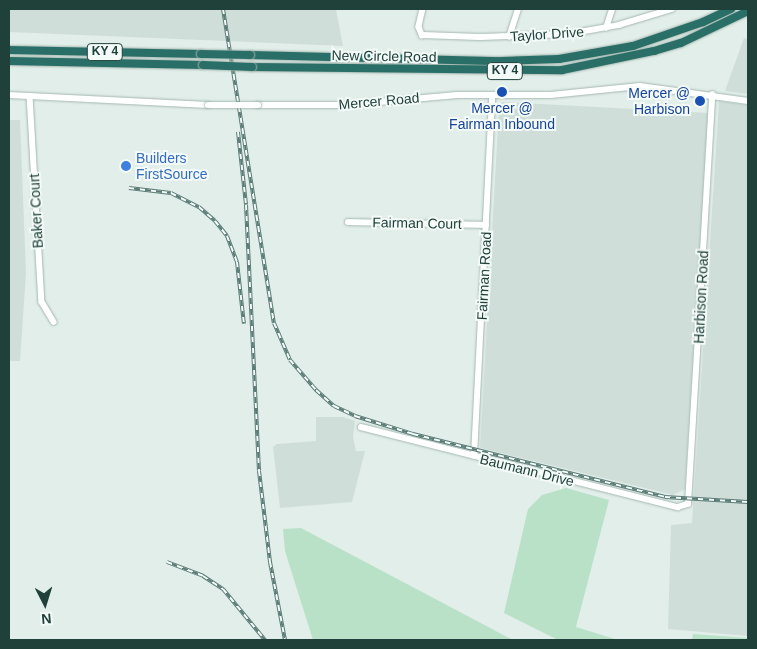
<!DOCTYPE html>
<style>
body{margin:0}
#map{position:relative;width:757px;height:649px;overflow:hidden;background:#e2eee9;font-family:Helvetica,sans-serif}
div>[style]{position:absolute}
.built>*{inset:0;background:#d0ded9}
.green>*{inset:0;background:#b9e1c7}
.roads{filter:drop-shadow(0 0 1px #a4b7b1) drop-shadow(0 0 1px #a4b7b1)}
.minor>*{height:5.5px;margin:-2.75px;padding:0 2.75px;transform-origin:2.75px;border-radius:2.75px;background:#fff}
.highway>*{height:8px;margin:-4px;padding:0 4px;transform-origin:4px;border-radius:4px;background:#2a6f67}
.rail>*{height:4px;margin-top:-2px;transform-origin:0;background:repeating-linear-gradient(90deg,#f3faf7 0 5.5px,#5b7c76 0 11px);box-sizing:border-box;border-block:1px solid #5b7c76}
.bridges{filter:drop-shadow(0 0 1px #a4b7b1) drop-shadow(0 0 1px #a4b7b1)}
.minor-bridge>*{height:5.5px;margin:-2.75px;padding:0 2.75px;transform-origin:2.75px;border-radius:2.75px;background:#fff}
.highway-bridge>*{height:8px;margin:-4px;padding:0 4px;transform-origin:4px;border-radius:4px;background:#2a6f67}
.dots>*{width:14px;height:14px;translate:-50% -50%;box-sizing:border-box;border:2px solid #f3faf7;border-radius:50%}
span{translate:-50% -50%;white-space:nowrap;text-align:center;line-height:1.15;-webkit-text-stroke:4px #f3faf7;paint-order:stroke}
.shield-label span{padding:1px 4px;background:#f3faf7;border:1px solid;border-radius:4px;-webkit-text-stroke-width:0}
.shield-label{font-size:12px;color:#20413a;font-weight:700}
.street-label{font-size:14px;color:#20413a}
.transit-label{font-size:14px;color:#164399}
.right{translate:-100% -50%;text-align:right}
.shop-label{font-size:14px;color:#366cbe}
.left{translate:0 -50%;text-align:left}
.frame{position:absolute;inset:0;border:10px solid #20413a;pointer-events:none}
.north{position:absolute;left:20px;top:579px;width:50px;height:50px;-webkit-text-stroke:4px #f3faf7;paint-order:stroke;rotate:175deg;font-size:14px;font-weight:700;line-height:20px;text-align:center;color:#20413a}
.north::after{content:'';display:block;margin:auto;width:18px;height:22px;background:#20413a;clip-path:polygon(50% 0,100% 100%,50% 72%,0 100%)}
</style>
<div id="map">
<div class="built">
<div style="clip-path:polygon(9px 9px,336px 9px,343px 46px,9px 32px)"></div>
<div style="clip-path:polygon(744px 38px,748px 39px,748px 94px,725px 91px)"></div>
<div style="clip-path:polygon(719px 101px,748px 105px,748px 636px,668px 629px,671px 525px,692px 523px)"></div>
<div style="clip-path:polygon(502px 102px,708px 113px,685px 489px,673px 495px,480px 448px,499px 108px)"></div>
<div style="clip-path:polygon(9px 120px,20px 120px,26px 273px,20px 361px,9px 361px)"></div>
<div style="clip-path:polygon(316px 417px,343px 417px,355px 421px,353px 437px,356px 451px,365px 451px,352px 502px,280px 508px,273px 447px,277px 444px,316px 441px)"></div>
</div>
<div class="green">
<div style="clip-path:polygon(566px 488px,609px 500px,576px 627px,618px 640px,558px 640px,504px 613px,528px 509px,542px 495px)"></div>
<div style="clip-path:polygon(301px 528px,513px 640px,313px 640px,285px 551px,283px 529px)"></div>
<div style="clip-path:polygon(693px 634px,748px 638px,748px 640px,692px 640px)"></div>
</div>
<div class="roads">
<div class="minor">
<div style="left:423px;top:9px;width:18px;rotate:103deg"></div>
<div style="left:419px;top:27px;width:9px;rotate:69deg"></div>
<div style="left:422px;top:35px;width:58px;rotate:2deg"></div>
<div style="left:480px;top:37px;width:88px;rotate:-2deg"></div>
<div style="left:568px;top:34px;width:52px;rotate:-10deg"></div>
<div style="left:619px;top:25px;width:55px;rotate:-16.8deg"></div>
<div style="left:606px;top:28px;width:20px;rotate:-72deg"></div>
<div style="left:509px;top:37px;width:29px;rotate:-72deg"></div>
<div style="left:9px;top:95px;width:199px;rotate:2.9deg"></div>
<div style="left:30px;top:96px;width:206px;rotate:86.7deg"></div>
<div style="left:42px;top:302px;width:23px;rotate:59deg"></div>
<div style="left:258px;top:105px;width:88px"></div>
<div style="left:346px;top:105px;width:111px;rotate:-5.1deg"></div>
<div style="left:457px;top:95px;width:94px"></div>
<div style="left:551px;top:95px;width:89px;rotate:-5.8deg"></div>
<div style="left:640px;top:86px;width:109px;rotate:7.9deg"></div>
<div style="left:348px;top:222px;width:138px;rotate:1.2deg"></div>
<div style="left:361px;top:427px;width:327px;rotate:14.2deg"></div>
<div style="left:678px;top:507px;width:10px;rotate:-17deg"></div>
<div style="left:688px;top:504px;width:410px;rotate:-86.6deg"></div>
<div style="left:474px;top:456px;width:360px;rotate:-87.1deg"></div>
</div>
<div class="highway">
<div style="left:9px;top:50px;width:192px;rotate:1.2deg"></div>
<div style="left:250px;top:55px;width:252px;rotate:1.4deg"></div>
<div style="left:502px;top:61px;width:57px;rotate:-2deg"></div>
<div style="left:559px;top:59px;width:75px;rotate:-10deg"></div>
<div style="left:633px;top:46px;width:74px;rotate:-18.9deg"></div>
<div style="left:703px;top:22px;width:31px;rotate:-25deg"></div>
<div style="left:9px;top:61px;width:194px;rotate:1.2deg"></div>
<div style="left:252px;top:67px;width:310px;rotate:0.6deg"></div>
<div style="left:562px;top:70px;width:94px;rotate:-11.7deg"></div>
<div style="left:654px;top:51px;width:28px;rotate:-17deg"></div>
<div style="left:681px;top:43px;width:74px;rotate:-25.5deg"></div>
</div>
</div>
<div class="rail">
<div style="left:223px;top:9px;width:318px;rotate:80.8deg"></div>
<div style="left:274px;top:323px;width:40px;rotate:66.6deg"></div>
<div style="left:290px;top:360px;width:40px;rotate:49deg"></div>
<div style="left:316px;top:390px;width:24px;rotate:42deg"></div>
<div style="left:334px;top:406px;width:23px;rotate:25deg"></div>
<div style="left:355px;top:416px;width:61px;rotate:17.2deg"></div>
<div style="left:413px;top:434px;width:260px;rotate:14deg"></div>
<div style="left:665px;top:497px;width:83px;rotate:3.4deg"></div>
<div style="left:238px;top:132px;width:73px;rotate:83.7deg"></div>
<div style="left:246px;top:205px;width:266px;rotate:87.2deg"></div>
<div style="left:259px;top:471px;width:92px;rotate:83.1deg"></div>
<div style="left:270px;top:562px;width:79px;rotate:79.1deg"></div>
<div style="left:129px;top:188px;width:42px;rotate:6.8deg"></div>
<div style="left:171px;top:193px;width:31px;rotate:27deg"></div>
<div style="left:199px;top:207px;width:21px;rotate:41deg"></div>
<div style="left:215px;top:221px;width:19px;rotate:51deg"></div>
<div style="left:227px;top:236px;width:28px;rotate:69deg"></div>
<div style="left:237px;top:262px;width:62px;rotate:83.6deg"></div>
<div style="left:167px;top:562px;width:39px;rotate:21deg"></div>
<div style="left:203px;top:576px;width:24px;rotate:33deg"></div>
<div style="left:223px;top:589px;width:66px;rotate:50.5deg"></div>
</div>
<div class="bridges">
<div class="minor-bridge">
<div style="left:208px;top:105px;width:50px"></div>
</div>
<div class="highway-bridge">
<div style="left:201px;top:54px;width:49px;rotate:1.2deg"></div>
<div style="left:203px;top:65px;width:49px;rotate:2.3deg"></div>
</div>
</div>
<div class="dots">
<div style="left:502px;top:92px;background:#1a4fb4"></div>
<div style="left:700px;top:101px;background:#1a4fb4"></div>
<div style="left:126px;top:166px;background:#3f7fe0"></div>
</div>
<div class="shield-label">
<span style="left:105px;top:52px">KY 4</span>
<span style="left:505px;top:71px">KY 4</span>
</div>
<div class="street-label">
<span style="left:547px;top:34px;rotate:-4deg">Taylor Drive</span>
<span style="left:384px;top:56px;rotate:1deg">New Circle Road</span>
<span style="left:379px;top:101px;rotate:-5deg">Mercer Road</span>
<span style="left:36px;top:211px;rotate:-93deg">Baker Court</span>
<span style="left:417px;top:223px;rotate:1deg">Fairman Court</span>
<span style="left:484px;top:276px;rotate:-87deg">Fairman Road</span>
<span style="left:701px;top:297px;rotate:-87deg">Harbison Road</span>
<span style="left:527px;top:470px;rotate:14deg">Baumann Drive</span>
</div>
<div class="transit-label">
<span class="right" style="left:690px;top:101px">Mercer @<br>Harbison</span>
<span style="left:502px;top:116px">Mercer @<br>Fairman Inbound</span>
</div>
<div class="shop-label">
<span class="left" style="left:136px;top:166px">Builders<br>FirstSource</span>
</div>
<div class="frame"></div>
<div class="north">N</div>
</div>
